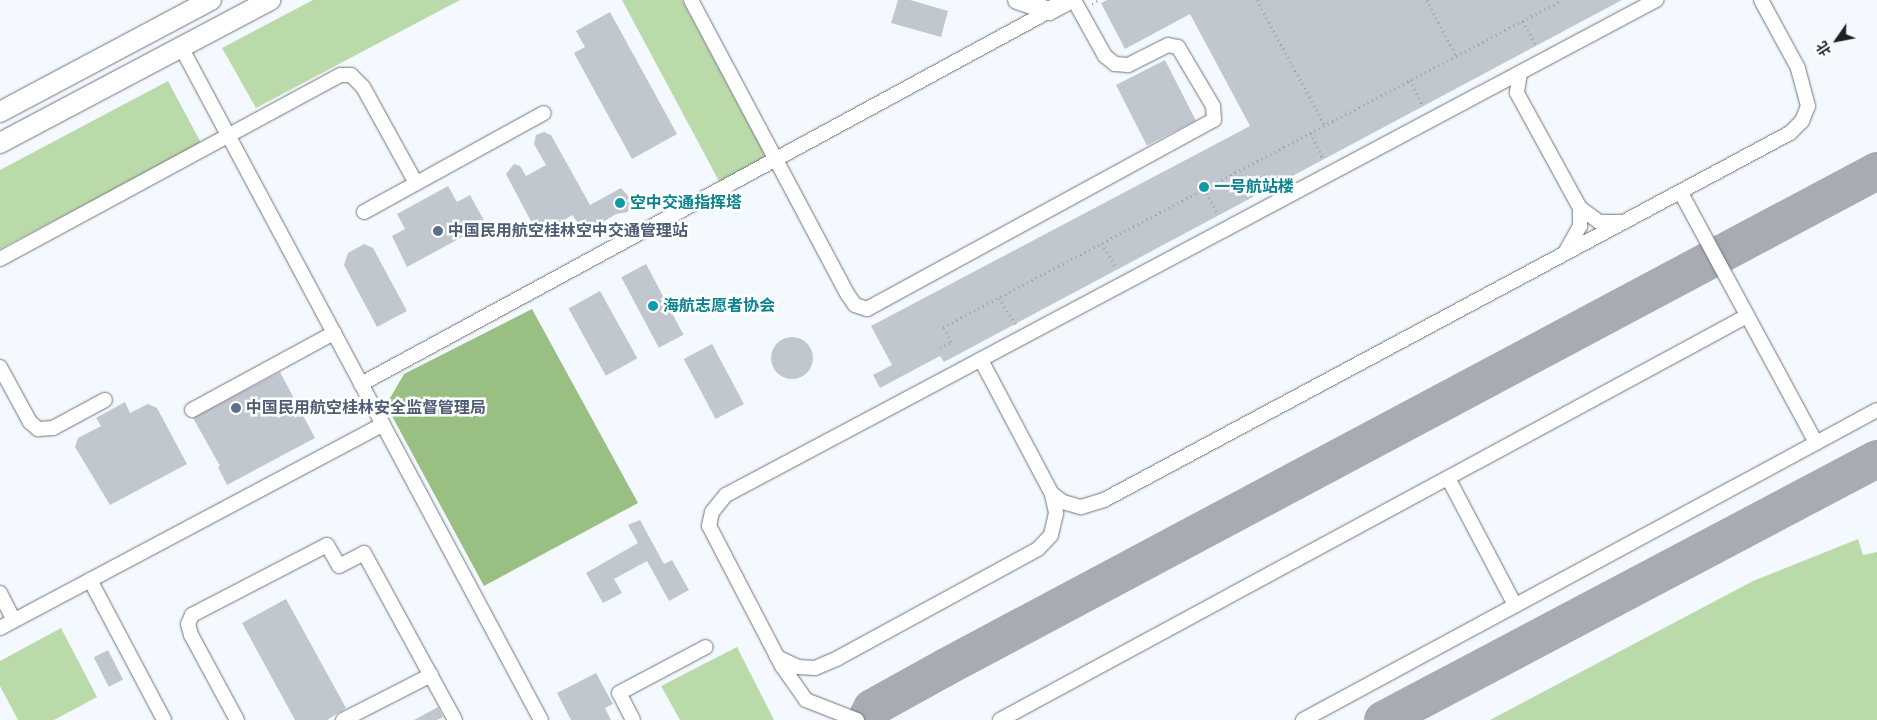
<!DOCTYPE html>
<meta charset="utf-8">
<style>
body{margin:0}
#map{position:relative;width:1877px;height:720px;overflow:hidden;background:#f4f9ff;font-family:Karla,"Noto Sans SC",sans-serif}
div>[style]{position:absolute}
.green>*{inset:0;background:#bbdaa9}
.forest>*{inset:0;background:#99bf83}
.taxiway>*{height:38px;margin:-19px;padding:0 19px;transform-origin:19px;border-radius:19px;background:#a8acb2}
.building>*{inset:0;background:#c1c7ce;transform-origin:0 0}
.round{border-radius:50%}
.path>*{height:2.5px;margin-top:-1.25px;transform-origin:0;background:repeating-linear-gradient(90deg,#9ea1a6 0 1px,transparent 0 5px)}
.roads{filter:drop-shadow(0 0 1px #70757b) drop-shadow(0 0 1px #70757b)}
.minor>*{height:14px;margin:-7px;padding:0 7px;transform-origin:7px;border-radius:7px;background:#fff}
.major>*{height:18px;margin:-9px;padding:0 9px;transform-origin:9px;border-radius:9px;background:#fff}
.highway>*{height:20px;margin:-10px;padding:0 10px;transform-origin:10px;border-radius:10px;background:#fff}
.dots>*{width:14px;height:14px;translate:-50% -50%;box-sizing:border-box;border:2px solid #fff;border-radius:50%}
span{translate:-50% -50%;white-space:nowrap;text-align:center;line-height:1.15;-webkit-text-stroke:5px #fff;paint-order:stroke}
.culture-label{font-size:16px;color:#0d838f;font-weight:700}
.left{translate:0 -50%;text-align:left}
.service-label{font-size:16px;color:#4e5e75;font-weight:700}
.north{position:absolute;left:1812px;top:15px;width:50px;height:50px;-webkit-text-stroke:4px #fff;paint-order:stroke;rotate:237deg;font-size:14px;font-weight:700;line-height:20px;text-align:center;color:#1e2023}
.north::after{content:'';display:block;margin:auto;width:18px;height:22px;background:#1e2023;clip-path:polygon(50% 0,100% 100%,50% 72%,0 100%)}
</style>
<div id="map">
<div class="green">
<div style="clip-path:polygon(313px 0,460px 0,256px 108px,222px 48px)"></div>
<div style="clip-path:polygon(622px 0,682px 0,766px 157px,720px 183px)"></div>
<div style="clip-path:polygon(168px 81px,201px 143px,0 249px,0 170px)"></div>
<div style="clip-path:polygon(1858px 539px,1863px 555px,1877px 552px,1877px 720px,1490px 720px,1753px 581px)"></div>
<div style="clip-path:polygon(61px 628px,97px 697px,54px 720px,18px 720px,0 686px,0 661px)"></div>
<div style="clip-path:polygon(737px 647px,774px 720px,680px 720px,661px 686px)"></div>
</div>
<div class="forest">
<div style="clip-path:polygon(532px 309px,638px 503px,484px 586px,386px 405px,404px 374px)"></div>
</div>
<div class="taxiway">
<div style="left:866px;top:720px;width:13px;rotate:-63deg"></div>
<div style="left:872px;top:708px;width:85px;rotate:-29deg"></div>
<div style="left:946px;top:667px;width:1055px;rotate:-28.05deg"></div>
<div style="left:1383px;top:720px;width:559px;rotate:-27.85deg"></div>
</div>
<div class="building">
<div style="clip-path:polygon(898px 0,910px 0,948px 11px,941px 37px,891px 23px)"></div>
<div style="clip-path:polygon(1107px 0,1622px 0,944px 362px,940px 356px,880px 388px,873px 375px,892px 365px,871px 326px,1250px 126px,1190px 14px,1125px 49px,1101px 3px)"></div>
<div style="clip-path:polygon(610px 12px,677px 134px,632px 159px,574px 53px,585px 47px,576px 31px)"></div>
<div style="left:1165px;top:60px;width:68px;height:55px;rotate:63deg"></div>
<div style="clip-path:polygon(544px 132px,551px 135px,590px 205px,621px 188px,632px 200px,628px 212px,616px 214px,598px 225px,599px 233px,590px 238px,572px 215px,554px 227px,548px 236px,537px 233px,506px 174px,514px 164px,520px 166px,526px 176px,546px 165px,534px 144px,536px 135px)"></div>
<div style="clip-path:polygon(448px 186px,457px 202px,470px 195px,486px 224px,407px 267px,392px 236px,405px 229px,397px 214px)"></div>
<div style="clip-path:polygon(364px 244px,373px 248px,407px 311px,377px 327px,344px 265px,348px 253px)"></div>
<div style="left:646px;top:264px;width:80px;height:28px;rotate:62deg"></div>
<div style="left:600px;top:291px;width:77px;height:36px;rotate:61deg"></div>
<div class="round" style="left:771px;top:337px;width:42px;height:42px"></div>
<div style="left:712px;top:344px;width:68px;height:32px;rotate:62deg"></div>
<div style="clip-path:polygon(280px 372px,315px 438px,227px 485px,218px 467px,220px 466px,193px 418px)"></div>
<div style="clip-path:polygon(125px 402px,130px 413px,148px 404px,157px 408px,187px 464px,110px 505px,75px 447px,78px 438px,101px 426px,96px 418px)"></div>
<div style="clip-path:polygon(640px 520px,664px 564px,672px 560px,689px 590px,669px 601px,647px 561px,614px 579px,622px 593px,603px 603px,586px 573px,638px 543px,628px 525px)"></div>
<div style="clip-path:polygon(286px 599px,346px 708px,327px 720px,295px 720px,242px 623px)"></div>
<div style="left:108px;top:650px;width:33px;height:16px;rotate:63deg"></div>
<div style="clip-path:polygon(596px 673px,613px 704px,605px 708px,611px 720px,571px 720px,557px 693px)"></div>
<div style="clip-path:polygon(438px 707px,443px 717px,437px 720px,414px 720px)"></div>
</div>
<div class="path">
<div style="left:1257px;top:0;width:142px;rotate:61.5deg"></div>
<div style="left:1427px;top:0;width:63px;rotate:62.6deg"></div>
<div style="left:1092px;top:4px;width:8px;rotate:-30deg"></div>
<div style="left:1523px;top:21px;width:26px;rotate:61deg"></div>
<div style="left:1410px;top:80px;width:28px;rotate:63deg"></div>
<div style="left:1311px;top:133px;width:29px;rotate:65deg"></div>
<div style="left:1204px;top:189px;width:30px;rotate:60deg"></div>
<div style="left:1102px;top:243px;width:30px;rotate:60deg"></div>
<div style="left:999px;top:298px;width:31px;rotate:57deg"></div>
<div style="left:940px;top:348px;width:13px;rotate:-29deg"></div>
<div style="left:951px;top:342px;width:17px;rotate:-118deg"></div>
<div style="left:943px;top:327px;width:700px;rotate:-27.85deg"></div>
</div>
<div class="roads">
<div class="minor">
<div style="left:691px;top:0;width:334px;rotate:62deg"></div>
<div style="left:848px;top:295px;width:12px;rotate:55deg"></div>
<div style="left:855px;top:305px;width:13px;rotate:18deg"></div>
<div style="left:867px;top:309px;width:395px;rotate:-28.6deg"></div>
<div style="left:1214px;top:120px;width:14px;rotate:-94deg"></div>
<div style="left:1213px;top:106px;width:69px;rotate:-120.7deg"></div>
<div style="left:1178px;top:47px;width:10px;rotate:-169deg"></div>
<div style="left:1168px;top:45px;width:45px;rotate:153.4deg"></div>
<div style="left:1128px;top:65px;width:13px;rotate:-176deg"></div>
<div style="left:1115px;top:64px;width:13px;rotate:-141deg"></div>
<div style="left:1105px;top:56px;width:64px;rotate:-119deg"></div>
<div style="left:181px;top:47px;width:763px;rotate:61.86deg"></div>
<div style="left:1520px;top:73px;width:20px;rotate:99deg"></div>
<div style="left:1517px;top:93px;width:131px;rotate:61.3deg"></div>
<div style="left:1580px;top:208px;width:24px;rotate:36deg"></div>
<div style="left:1599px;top:222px;width:25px"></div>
<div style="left:1681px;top:193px;width:284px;rotate:61.6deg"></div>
<div style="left:364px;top:212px;width:205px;rotate:-28.8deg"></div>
<div style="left:1565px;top:253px;width:31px;rotate:-61deg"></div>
<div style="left:1580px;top:226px;width:18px;rotate:-90deg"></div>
<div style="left:0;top:259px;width:387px;rotate:-28.4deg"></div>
<div style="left:341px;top:75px;width:10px"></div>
<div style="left:351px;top:75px;width:17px;rotate:45deg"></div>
<div style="left:363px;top:87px;width:110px;rotate:61.1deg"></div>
<div style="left:0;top:367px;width:63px;rotate:61.4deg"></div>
<div style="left:30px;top:422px;width:11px;rotate:41deg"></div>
<div style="left:38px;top:429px;width:15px;rotate:-4deg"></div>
<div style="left:53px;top:428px;width:59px;rotate:-28.3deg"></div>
<div style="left:361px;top:384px;width:783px;rotate:-28.46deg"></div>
<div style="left:192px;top:410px;width:162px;rotate:-28.5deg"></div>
<div style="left:1448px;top:478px;width:144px;rotate:62.2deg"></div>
<div style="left:1052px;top:494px;width:14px;rotate:36deg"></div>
<div style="left:1063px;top:502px;width:19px;rotate:16deg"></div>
<div style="left:1081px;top:507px;width:24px;rotate:-17deg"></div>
<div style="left:1104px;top:500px;width:778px;rotate:-28.15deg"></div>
<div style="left:1790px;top:133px;width:17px;rotate:-45deg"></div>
<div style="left:1802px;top:121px;width:16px;rotate:-68deg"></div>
<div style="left:1808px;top:106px;width:39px;rotate:-105deg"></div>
<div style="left:1798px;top:68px;width:77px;rotate:-118.6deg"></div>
<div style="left:90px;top:580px;width:158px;rotate:62.1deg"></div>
<div style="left:0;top:593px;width:30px;rotate:63deg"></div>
<div style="left:0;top:628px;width:434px;rotate:-28deg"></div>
<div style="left:777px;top:657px;width:23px;rotate:25deg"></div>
<div style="left:798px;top:667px;width:17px;rotate:3deg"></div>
<div style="left:815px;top:668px;width:25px;rotate:-23deg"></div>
<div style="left:838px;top:658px;width:228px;rotate:-28.6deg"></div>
<div style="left:1038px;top:549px;width:19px;rotate:-47deg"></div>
<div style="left:1051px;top:535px;width:23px;rotate:-77deg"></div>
<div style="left:1056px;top:513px;width:19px;rotate:-102deg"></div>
<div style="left:1052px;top:494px;width:152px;rotate:-117.9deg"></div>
<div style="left:237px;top:720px;width:97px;rotate:-118.4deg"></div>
<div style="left:191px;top:635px;width:11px;rotate:-105deg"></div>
<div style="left:188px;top:624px;width:10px;rotate:-66deg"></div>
<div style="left:192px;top:615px;width:152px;rotate:-27.4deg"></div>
<div style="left:327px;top:545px;width:24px;rotate:60deg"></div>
<div style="left:339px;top:566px;width:28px;rotate:-27deg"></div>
<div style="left:364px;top:553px;width:190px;rotate:61.4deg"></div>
<div style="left:343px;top:720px;width:99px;rotate:-27.1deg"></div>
<div style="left:633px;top:720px;width:30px;rotate:-117deg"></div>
<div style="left:619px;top:693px;width:98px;rotate:-27.9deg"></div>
<div style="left:857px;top:720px;width:55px;rotate:-158.6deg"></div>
<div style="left:806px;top:700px;width:42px;rotate:-125.2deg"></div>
<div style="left:782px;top:666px;width:158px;rotate:-117.5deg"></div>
<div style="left:709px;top:526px;width:14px;rotate:-78deg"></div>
<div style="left:712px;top:512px;width:22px;rotate:-51deg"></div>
<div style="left:726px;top:495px;width:1054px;rotate:-28.02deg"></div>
<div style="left:1000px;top:720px;width:849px;rotate:-28.41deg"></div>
<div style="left:1303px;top:720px;width:652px;rotate:-28.37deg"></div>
</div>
<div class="major">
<div style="left:1017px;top:0;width:34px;rotate:19deg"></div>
<div style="left:1049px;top:11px;width:24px;rotate:-28deg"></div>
</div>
<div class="highway">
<div style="left:0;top:112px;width:239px;rotate:-28deg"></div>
<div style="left:0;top:143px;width:306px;rotate:-27.9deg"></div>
</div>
</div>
<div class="dots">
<div style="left:1204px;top:187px;background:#0f9aa8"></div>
<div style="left:620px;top:203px;background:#0f9aa8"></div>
<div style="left:438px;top:231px;background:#5c6f8a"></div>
<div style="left:653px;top:306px;background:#0f9aa8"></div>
<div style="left:236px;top:408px;background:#5c6f8a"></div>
</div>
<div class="culture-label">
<span class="left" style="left:1214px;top:187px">一号航站楼</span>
<span class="left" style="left:630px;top:203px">空中交通指挥塔</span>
<span class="left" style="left:663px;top:306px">海航志愿者协会</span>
</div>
<div class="service-label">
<span class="left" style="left:448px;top:231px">中国民用航空桂林空中交通管理站</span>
<span class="left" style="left:246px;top:408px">中国民用航空桂林安全监督管理局</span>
</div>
<div class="north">北</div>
</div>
